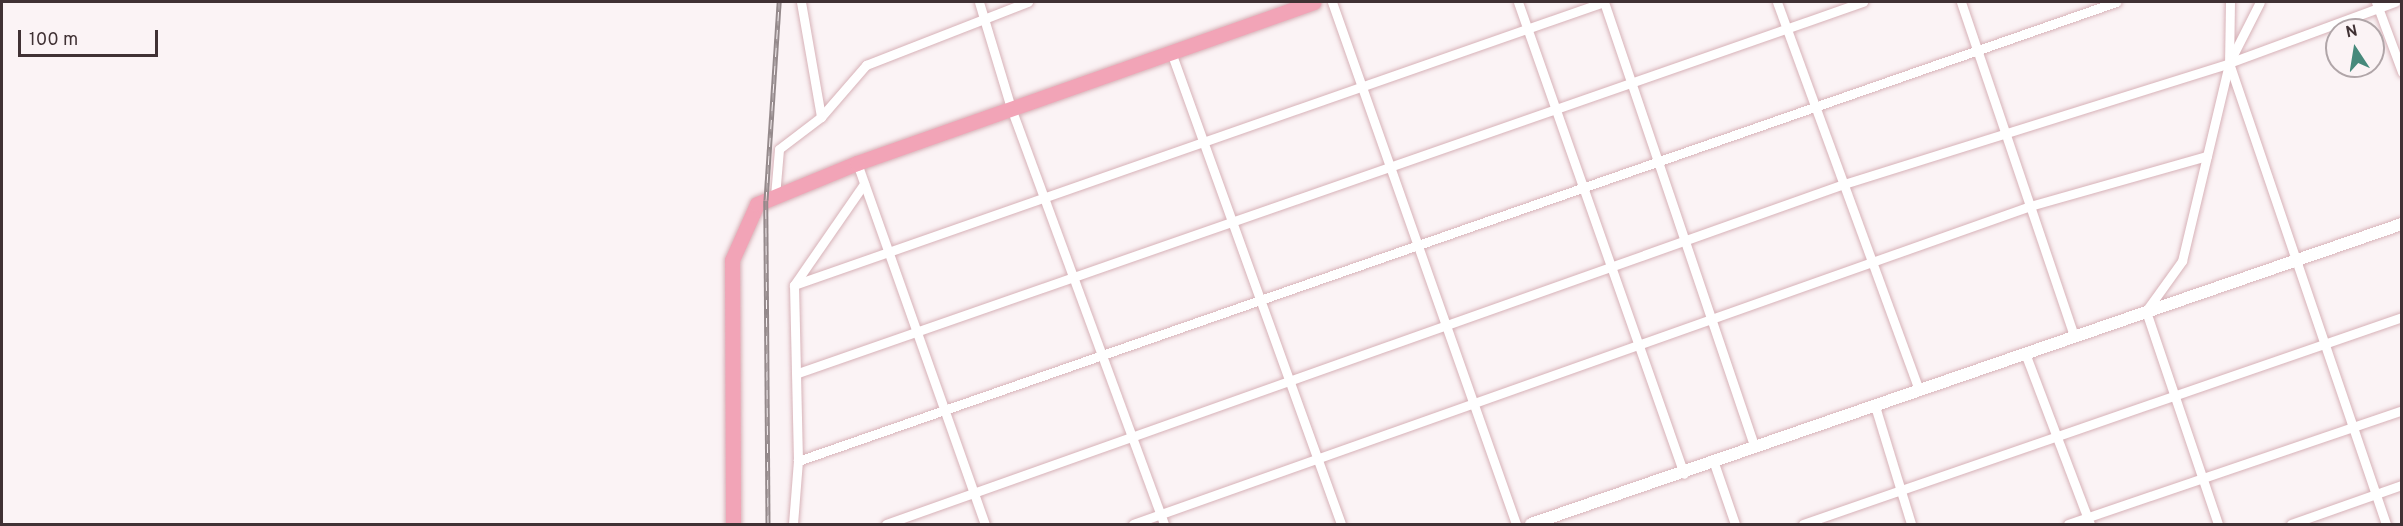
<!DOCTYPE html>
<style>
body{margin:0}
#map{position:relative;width:2403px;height:526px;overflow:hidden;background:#fbf3f5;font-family:Overpass,sans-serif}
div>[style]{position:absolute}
.roads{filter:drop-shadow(0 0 2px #d7b2b8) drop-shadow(0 0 2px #d7b2b8)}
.minor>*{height:9px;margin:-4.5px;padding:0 4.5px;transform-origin:4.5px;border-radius:4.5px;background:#fff}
.tertiary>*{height:12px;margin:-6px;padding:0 6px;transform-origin:6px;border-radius:6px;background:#fff}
.primary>*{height:15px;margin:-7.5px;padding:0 7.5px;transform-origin:7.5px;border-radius:7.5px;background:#f2a4b7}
.rail>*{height:5px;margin-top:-2.5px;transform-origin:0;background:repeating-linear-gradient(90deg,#fbf3f5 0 9px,#94898b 0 18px);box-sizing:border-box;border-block:2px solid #94898b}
span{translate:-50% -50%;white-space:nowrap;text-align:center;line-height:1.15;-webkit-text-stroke:4.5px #fbf3f5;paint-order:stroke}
.frame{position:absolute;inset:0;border:3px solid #403134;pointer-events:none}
.north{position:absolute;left:2325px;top:18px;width:60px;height:60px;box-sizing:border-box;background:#fbf3f5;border:2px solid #b0a5a8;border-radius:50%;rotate:348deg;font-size:16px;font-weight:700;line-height:24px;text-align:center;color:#403134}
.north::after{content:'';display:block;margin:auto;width:21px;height:27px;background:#46897b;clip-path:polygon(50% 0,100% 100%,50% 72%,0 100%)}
.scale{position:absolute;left:18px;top:30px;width:140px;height:27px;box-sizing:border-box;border:3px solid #403134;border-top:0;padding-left:8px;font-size:18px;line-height:21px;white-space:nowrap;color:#403134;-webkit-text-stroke:4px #fbf3f5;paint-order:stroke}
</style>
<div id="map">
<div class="roads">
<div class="minor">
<div style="left:801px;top:2px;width:117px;rotate:80.1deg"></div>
<div style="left:979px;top:2px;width:111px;rotate:73.2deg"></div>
<div style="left:1011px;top:108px;width:443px;rotate:69.8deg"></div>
<div style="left:1332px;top:2px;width:553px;rotate:70.58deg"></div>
<div style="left:1518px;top:2px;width:500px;rotate:70.62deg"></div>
<div style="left:1604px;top:2px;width:470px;rotate:71.3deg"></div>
<div style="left:1777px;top:2px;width:414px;rotate:69.9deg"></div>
<div style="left:1961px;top:2px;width:352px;rotate:71.3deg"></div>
<div style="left:2230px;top:2px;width:61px;rotate:90.9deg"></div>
<div style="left:2229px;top:63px;width:487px;rotate:71.2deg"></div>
<div style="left:2376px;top:2px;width:75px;rotate:69.6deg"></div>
<div style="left:1171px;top:52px;width:502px;rotate:70.19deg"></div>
<div style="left:857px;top:163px;width:383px;rotate:70.5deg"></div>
<div style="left:775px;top:196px;width:47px;rotate:-85.1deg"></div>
<div style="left:779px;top:149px;width:53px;rotate:-37.3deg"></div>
<div style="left:821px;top:117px;width:69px;rotate:-49.1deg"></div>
<div style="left:866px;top:65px;width:174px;rotate:-21.3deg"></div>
<div style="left:794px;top:285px;width:858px;rotate:-19.26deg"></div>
<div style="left:2025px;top:353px;width:183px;rotate:69.2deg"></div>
<div style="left:798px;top:373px;width:1128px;rotate:-19.21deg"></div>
<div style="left:1875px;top:406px;width:123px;rotate:73deg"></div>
<div style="left:798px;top:461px;width:1396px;rotate:-19.2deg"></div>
<div style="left:1714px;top:463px;width:65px;rotate:71deg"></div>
<div style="left:793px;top:524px;width:63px;rotate:-85.5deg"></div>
<div style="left:798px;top:461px;width:176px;rotate:-91.3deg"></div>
<div style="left:794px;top:285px;width:123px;rotate:-55.3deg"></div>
<div style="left:886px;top:524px;width:1017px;rotate:-19.54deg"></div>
<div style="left:1844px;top:184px;width:404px;rotate:-17.4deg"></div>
<div style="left:2229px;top:63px;width:177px;rotate:-20.2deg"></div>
<div style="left:1133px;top:524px;width:952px;rotate:-19.52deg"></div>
<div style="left:2030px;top:206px;width:184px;rotate:-15.8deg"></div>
<div style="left:1803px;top:524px;width:634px;rotate:-19.06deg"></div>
<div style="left:2068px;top:524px;width:353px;rotate:-18.8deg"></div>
<div style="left:2218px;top:524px;width:225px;rotate:-108.7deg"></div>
<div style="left:2146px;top:311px;width:62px;rotate:-54.2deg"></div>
<div style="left:2182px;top:261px;width:204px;rotate:-76.6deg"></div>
<div style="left:2229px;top:63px;width:68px;rotate:-63.1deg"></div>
<div style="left:2291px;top:524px;width:118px;rotate:-19.4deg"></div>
</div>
<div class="tertiary">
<div style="left:1531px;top:524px;width:921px;rotate:-19.01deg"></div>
</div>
<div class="primary">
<div style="left:733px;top:524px;width:264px;rotate:-90.2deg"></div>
<div style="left:732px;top:260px;width:61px;rotate:-65.9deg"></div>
<div style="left:757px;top:204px;width:108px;rotate:-22.3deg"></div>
<div style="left:857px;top:163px;width:484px;rotate:-19.4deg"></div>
</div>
</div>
<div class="rail">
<div style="left:768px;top:524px;width:324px;rotate:-90.4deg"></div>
<div style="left:766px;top:200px;width:198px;rotate:-86.2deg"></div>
</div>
<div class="frame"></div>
<div class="north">N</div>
<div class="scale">100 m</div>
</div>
